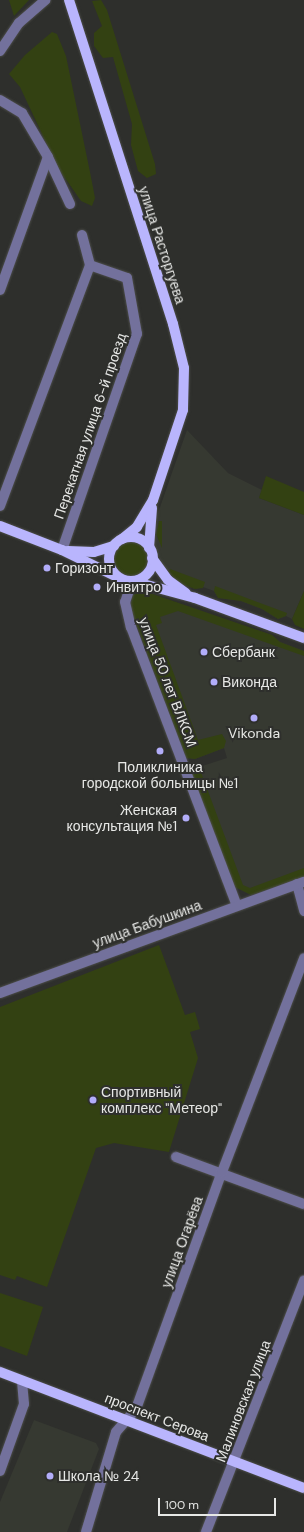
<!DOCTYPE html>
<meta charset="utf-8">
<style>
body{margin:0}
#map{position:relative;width:304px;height:1532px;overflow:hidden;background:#2e2f2c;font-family:"DM Sans",sans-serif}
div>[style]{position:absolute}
.built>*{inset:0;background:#363931}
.green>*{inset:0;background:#334112}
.round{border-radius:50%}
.roads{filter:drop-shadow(0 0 1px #4c4d4a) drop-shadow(0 0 1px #4c4d4a)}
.minor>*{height:10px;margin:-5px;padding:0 5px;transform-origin:5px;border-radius:5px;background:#73719c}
.major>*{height:10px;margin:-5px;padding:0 5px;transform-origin:5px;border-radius:5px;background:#b9b5fd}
.major>.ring{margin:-5px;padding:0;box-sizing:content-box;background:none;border:10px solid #b9b5fd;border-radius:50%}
.dots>*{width:11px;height:11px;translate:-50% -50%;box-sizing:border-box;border:2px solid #2e2f2c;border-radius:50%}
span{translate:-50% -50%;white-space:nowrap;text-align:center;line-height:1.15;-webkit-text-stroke:4px #2e2f2c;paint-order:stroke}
.street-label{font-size:14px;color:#e7e8e6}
.poi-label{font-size:14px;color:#e7e8e6}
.left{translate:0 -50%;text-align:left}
.right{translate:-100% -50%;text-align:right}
.scale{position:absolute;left:158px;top:1498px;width:118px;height:18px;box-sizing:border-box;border:2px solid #e7e8e6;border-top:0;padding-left:5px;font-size:12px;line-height:14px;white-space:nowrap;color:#e7e8e6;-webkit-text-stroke:3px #2e2f2c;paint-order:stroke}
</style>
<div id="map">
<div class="built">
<div style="clip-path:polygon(187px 430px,228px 473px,262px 490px,259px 498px,304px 515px,304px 591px,292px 619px,286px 616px,278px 619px,262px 609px,241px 601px,218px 598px,214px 591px,203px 587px,195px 589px,176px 582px,163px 567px,154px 542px,153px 527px)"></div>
<div style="clip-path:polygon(141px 591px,272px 635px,280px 642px,304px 651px,304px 877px,251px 895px,235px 887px,193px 769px,227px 758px,224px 748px,195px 759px,186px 758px,133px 595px)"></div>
<div style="clip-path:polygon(34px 1420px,96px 1443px,99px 1449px,67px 1532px,0 1532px,0 1502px)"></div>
</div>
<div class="green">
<div style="clip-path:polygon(9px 0,29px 0,14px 16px)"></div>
<div style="clip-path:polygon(101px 0,107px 10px,155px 164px,156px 174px,147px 178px,138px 171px,131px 145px,132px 124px,113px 57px,103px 58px,94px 46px,94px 33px,102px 26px,92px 1px)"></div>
<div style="clip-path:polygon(52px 32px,57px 34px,66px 56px,90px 172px,95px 198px,92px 206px,81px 201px,58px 168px,20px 87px,9px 74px,25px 55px)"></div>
<div style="clip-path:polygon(266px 476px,304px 492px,304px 515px,259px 498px)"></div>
<div style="clip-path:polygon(159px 521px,162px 521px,162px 548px,156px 534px)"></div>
<div class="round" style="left:112px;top:540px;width:38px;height:38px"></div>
<div style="clip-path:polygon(170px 569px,205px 582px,203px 588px,195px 589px,176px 582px,167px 574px)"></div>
<div style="clip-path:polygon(215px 586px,287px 613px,286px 616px,278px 619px,262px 609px,241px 601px,218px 598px,214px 591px)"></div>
<div style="clip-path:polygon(144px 591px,272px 635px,280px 642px,304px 651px,304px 656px,178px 611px,160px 617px,162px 623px,156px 625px,198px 740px,222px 734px,226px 741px,224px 748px,195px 759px,186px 758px,130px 607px,133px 595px)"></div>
<div style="clip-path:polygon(304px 591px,304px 629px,295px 625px,292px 619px)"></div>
<div style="clip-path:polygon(199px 767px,243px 885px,250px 888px,304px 868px,304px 877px,251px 895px,235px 887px,191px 773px)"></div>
<div style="clip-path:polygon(159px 945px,185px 1015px,195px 1012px,200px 1029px,190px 1032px,198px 1058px,169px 1152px,114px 1143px,96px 1148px,47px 1287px,17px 1276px,15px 1280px,0 1275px,0 1007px)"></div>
<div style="clip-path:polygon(0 1293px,43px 1307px,27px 1356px,0 1346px)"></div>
</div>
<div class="roads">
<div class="minor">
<div style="left:0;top:51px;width:34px;rotate:-56deg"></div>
<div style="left:19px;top:23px;width:35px;rotate:-41deg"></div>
<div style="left:0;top:100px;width:26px;rotate:31deg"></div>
<div style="left:22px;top:113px;width:51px;rotate:59.4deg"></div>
<div style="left:48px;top:157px;width:52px;rotate:64.9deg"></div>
<div style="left:82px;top:235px;width:31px;rotate:75deg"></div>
<div style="left:0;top:290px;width:141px;rotate:-70.2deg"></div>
<div style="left:0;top:506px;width:257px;rotate:-69.5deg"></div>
<div style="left:62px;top:550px;width:229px;rotate:-70.9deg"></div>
<div style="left:137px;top:334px;width:57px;rotate:-100.1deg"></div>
<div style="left:127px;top:278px;width:39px;rotate:-161deg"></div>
<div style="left:132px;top:581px;width:22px;rotate:108deg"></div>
<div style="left:125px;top:602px;width:26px;rotate:77deg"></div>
<div style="left:131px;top:627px;width:298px;rotate:69.2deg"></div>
<div style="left:297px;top:884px;width:28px;rotate:75deg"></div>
<div style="left:0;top:993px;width:324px;rotate:-20.1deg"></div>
<div style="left:176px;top:1157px;width:136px;rotate:20.2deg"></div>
<div style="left:0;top:1471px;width:71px;rotate:-70.3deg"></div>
<div style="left:24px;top:1404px;width:23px;rotate:-95deg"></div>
<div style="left:86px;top:1532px;width:104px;rotate:-73.3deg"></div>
<div style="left:116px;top:1432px;width:30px;rotate:-49deg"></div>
<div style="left:136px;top:1409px;width:252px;rotate:-70.1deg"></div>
<div style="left:222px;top:1172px;width:229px;rotate:-69deg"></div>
<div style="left:206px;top:1532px;width:270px;rotate:-68.7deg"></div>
</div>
<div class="major">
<div style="left:69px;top:0;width:340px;rotate:72.2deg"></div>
<div style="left:173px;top:324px;width:45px;rotate:76deg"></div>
<div style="left:184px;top:368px;width:42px;rotate:91.4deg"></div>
<div style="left:183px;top:410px;width:95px;rotate:108.4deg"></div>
<div style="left:153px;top:500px;width:31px;rotate:121deg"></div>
<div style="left:137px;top:527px;width:19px;rotate:141deg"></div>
<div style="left:0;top:526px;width:66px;rotate:21.2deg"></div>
<div style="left:62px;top:550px;width:61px;rotate:26.1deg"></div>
<div class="ring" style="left:109px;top:537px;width:34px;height:34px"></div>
<div style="left:149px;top:548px;width:40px;rotate:-85.7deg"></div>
<div style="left:68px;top:551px;width:26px;rotate:2deg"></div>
<div style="left:94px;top:552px;width:21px;rotate:-17deg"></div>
<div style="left:152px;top:558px;width:27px;rotate:54deg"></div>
<div style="left:168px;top:580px;width:22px;rotate:36deg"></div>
<div style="left:132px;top:581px;width:65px;rotate:15.1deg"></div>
<div style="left:195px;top:598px;width:116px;rotate:20.2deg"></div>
<div style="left:0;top:1372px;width:325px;rotate:20.9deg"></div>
</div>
</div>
<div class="dots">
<div style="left:47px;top:568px;background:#b2adf9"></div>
<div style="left:97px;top:587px;background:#b2adf9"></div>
<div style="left:204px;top:652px;background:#b2adf9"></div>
<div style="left:214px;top:682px;background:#b2adf9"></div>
<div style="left:254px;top:718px;background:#b2adf9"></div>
<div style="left:160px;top:751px;background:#b2adf9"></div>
<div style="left:186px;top:818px;background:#b2adf9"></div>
<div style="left:93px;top:1100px;background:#b2adf9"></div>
<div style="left:50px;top:1476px;background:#b2adf9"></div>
</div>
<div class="street-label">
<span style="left:162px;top:245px;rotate:72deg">улица Расторгуева</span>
<span style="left:90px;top:426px;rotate:-71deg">Перекатная улица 6-й проезд</span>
<span style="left:168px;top:682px;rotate:69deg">улица 50 лет ВЛКСМ</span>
<span style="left:147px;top:924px;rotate:-20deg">улица Бабушкина</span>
<span style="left:182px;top:1242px;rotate:-70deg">улица Огарёва</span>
<span style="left:243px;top:1401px;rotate:-69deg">Малиновская улица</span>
<span style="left:157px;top:1417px;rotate:21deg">проспект Серова</span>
</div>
<div class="poi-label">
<span class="left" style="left:55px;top:568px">Горизонт</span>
<span class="left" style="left:106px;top:587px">Инвитро</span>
<span class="left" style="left:212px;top:652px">Сбербанк</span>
<span class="left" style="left:222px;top:682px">Виконда</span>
<span style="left:254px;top:733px">Vikonda</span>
<span style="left:160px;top:775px">Поликлиника<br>городской больницы №1</span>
<span class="right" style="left:177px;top:818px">Женская<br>консультация №1</span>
<span class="left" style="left:101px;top:1100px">Спортивный<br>комплекс "Метеор"</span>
<span class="left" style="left:58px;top:1476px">Школа № 24</span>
</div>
<div class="scale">100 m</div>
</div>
